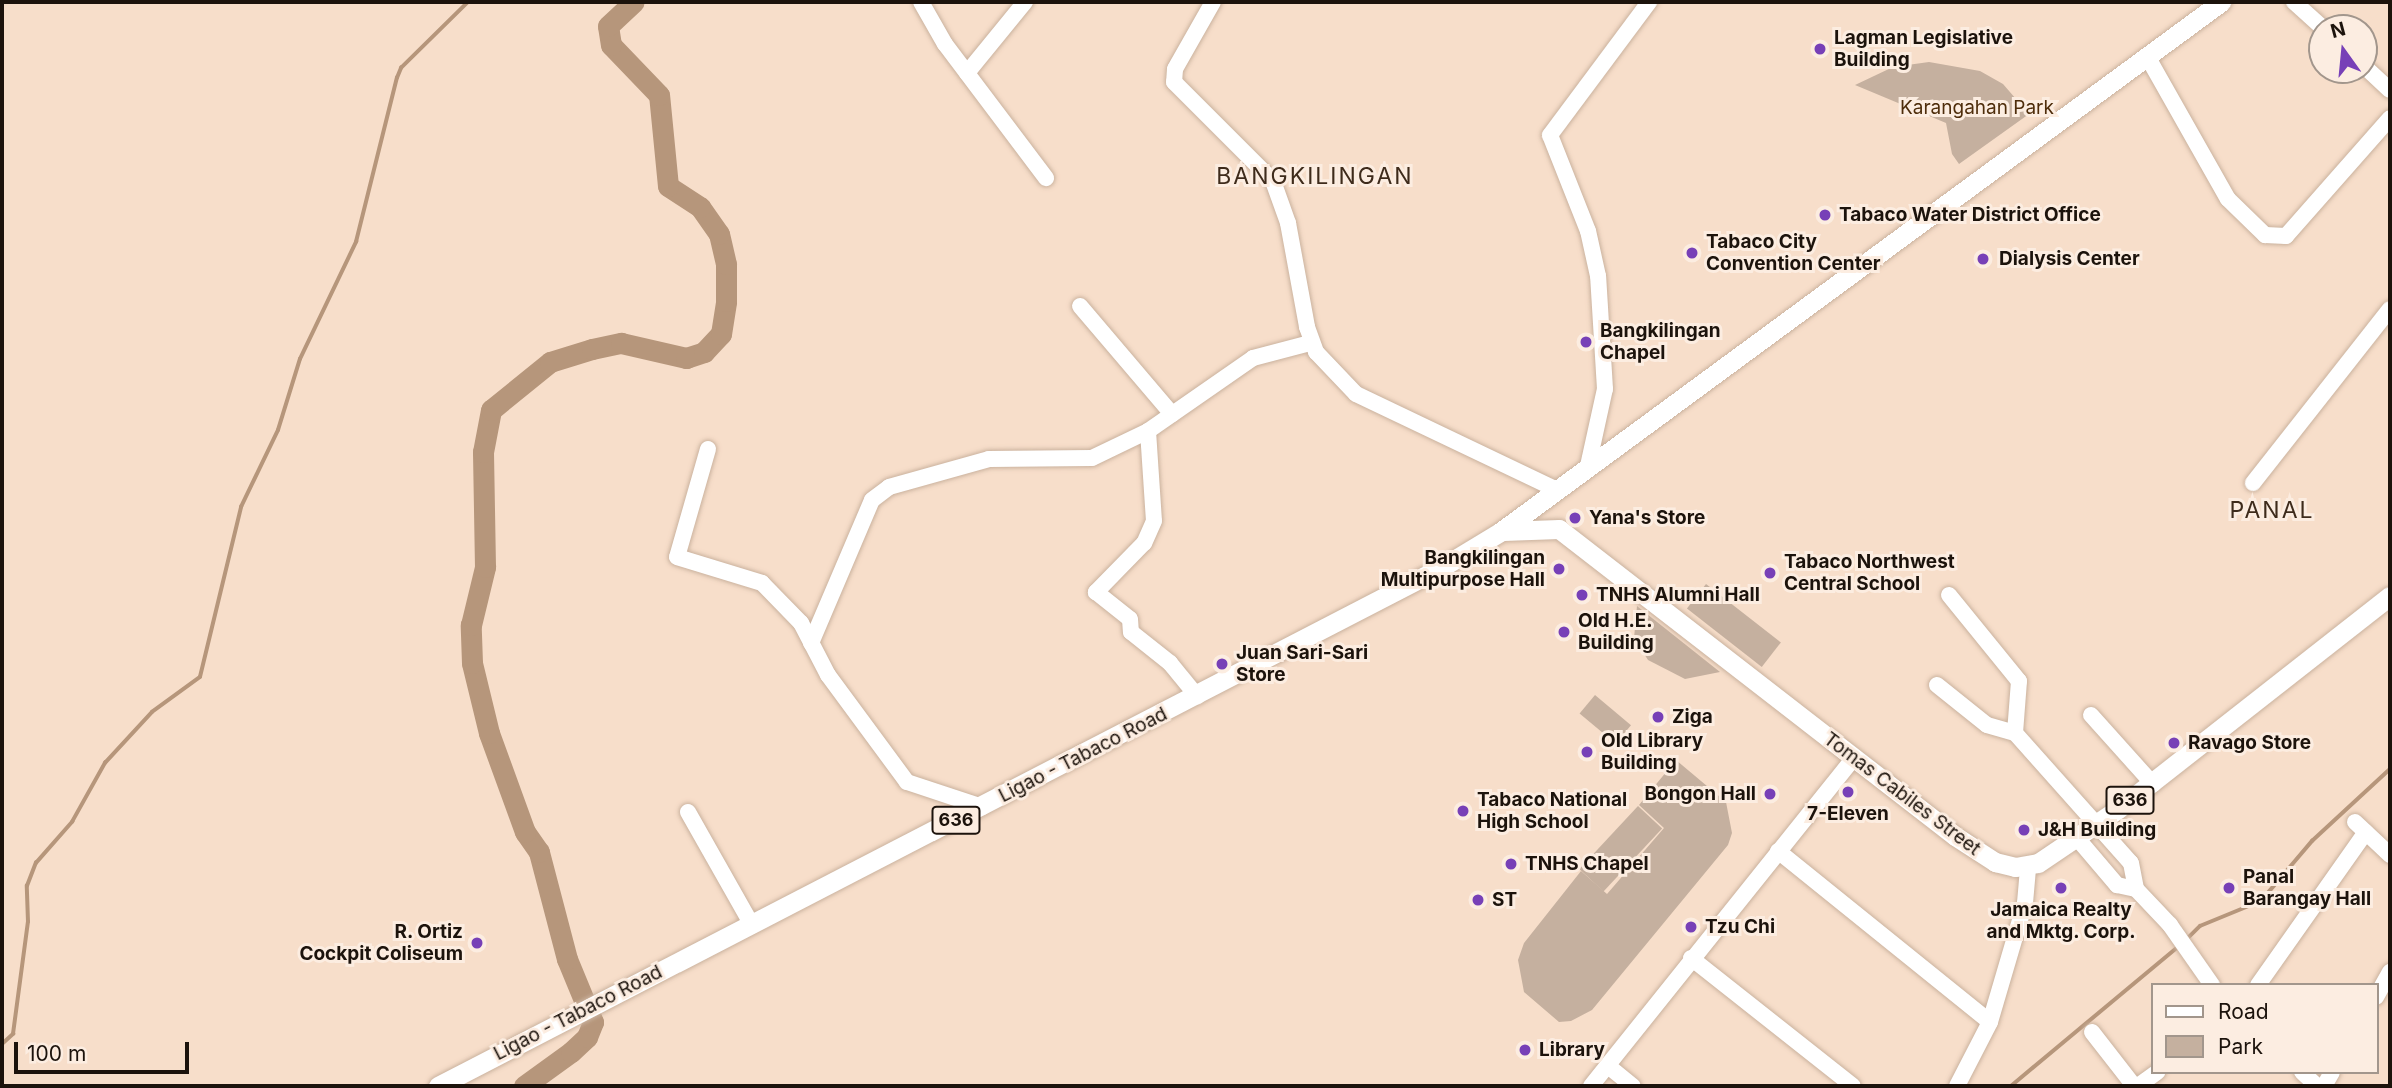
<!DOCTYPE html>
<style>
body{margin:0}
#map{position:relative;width:2392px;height:1088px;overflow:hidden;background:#f7deca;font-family:Inter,sans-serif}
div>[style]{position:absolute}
.green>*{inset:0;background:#c5b09f;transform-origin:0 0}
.stream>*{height:3.5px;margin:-1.75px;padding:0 1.75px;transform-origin:1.75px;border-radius:1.75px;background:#b6967b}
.river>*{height:21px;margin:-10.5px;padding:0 10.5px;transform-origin:10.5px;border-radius:10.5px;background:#b6967b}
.roads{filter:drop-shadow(0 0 2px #cab29e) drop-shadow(0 0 2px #cab29e)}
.minor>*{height:16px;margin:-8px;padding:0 8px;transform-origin:8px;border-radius:8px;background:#fff}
.major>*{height:19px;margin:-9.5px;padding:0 9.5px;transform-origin:9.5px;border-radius:9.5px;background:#fff}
.dots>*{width:19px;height:19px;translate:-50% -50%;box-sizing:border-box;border:4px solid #fcede1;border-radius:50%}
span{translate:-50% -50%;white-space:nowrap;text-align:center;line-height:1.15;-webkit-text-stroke:6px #fcede1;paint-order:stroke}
.shield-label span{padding:2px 5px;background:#fcede1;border:2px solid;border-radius:5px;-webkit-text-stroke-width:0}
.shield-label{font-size:18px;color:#1c130c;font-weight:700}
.poi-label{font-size:19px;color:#1c130c;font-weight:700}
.left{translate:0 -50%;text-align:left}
.right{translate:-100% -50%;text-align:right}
.park-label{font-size:19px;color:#4e2d0b}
.street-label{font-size:19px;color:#1c130c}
.quarter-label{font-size:23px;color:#3e2b1b;letter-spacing:2px}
.frame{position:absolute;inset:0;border:4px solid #1c130c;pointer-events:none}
.legend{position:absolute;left:2151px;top:983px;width:228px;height:91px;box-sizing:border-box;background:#fcede1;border:2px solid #a2968c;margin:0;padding:9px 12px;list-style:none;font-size:21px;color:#1c130c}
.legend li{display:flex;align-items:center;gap:14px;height:35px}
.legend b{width:35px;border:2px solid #a2968c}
.north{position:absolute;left:2308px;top:14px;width:70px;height:70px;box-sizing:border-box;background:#fcede1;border:2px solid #a2968c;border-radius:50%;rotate:345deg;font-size:19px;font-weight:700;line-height:28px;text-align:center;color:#1c130c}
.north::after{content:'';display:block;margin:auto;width:24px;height:32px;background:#7740b7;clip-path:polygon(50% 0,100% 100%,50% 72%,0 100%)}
.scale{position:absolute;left:14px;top:1042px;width:175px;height:32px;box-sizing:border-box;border:4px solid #1c130c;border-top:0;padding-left:9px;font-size:21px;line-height:24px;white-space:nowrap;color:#1c130c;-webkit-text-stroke:5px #fcede1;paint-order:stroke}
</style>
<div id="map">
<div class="green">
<div style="clip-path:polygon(1929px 62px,1980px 71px,2003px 84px,2029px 114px,1959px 164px,1952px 154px,1946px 123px,1855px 85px,1893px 67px)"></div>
<div style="left:1706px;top:584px;width:95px;height:31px;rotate:38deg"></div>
<div style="clip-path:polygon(1637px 606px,1720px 672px,1685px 679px,1648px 660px,1634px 638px)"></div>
<div style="left:1595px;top:695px;width:47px;height:24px;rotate:40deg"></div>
<div style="clip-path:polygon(1676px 760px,1726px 802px,1732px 833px,1728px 845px,1592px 1010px,1571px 1021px,1559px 1022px,1524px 992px,1518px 960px,1524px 943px,1581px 871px,1607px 894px,1664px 828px,1639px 805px)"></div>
<div style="left:1638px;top:806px;width:33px;height:86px;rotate:43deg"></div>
</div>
<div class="stream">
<div style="left:2187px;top:939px;width:18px;rotate:-45deg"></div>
<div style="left:2200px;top:926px;width:66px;rotate:-22.3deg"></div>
<div style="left:2261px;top:901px;width:79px;rotate:-49.6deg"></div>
<div style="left:2312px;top:841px;width:106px;rotate:-42.7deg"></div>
<div style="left:2px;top:1044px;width:15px;rotate:-42deg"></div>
<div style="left:13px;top:1034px;width:113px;rotate:-82.4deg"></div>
<div style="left:28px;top:922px;width:36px;rotate:-92deg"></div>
<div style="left:27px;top:886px;width:25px;rotate:-69deg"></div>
<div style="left:36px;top:863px;width:55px;rotate:-48.7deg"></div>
<div style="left:72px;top:822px;width:68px;rotate:-60.8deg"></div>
<div style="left:105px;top:763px;width:69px;rotate:-47.3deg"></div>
<div style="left:152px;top:712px;width:59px;rotate:-36.1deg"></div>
<div style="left:200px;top:677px;width:175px;rotate:-76.4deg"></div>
<div style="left:241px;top:507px;width:85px;rotate:-64.3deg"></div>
<div style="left:278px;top:430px;width:74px;rotate:-72.8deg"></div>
<div style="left:300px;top:359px;width:130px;rotate:-64.4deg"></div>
<div style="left:356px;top:242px;width:169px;rotate:-76deg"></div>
<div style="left:397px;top:78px;width:11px;rotate:-68deg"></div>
<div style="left:401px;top:68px;width:94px;rotate:-44.6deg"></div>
<div style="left:2011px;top:1086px;width:219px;rotate:-39.8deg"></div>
</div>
<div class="river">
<div style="left:524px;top:1086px;width:58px;rotate:-35.9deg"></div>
<div style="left:571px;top:1052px;width:22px;rotate:-43deg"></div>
<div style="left:587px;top:1037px;width:16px;rotate:-68deg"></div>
<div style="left:593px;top:1022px;width:68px;rotate:-112.4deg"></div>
<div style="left:567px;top:959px;width:111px;rotate:-104.7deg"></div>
<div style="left:539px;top:852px;width:24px;rotate:-125deg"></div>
<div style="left:525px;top:832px;width:105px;rotate:-110deg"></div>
<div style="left:489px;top:733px;width:72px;rotate:-103.7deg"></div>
<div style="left:472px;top:663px;width:38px;rotate:-92deg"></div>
<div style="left:471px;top:625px;width:60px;rotate:-76.4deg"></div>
<div style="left:485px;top:567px;width:115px;rotate:-91deg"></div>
<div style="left:483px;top:452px;width:43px;rotate:-79.2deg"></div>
<div style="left:491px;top:410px;width:76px;rotate:-39.1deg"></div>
<div style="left:550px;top:362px;width:44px;rotate:-17.2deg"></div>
<div style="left:592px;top:349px;width:30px;rotate:-12deg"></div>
<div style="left:621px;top:343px;width:67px;rotate:13deg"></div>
<div style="left:686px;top:358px;width:19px;rotate:-18deg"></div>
<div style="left:704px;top:352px;width:25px;rotate:-47deg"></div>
<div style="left:721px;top:334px;width:33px;rotate:-81deg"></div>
<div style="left:726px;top:301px;width:37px;rotate:-90deg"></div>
<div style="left:726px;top:264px;width:31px;rotate:-103deg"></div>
<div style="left:719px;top:234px;width:33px;rotate:-125deg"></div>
<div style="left:700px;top:207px;width:38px;rotate:-147deg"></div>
<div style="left:668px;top:186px;width:91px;rotate:-95.6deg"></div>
<div style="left:659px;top:95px;width:69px;rotate:-133.8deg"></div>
<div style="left:611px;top:45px;width:19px;rotate:-99deg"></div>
<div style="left:608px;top:26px;width:35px;rotate:-43deg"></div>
</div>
<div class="roads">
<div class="minor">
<div style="left:921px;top:2px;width:48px;rotate:60.3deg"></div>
<div style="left:945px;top:44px;width:168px;rotate:53deg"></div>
<div style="left:1213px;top:2px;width:77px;rotate:119.6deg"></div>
<div style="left:1175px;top:69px;width:13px;rotate:94deg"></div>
<div style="left:1174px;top:82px;width:140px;rotate:45deg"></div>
<div style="left:1273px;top:181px;width:45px;rotate:70.3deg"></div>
<div style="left:1288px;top:223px;width:106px;rotate:79.6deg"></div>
<div style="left:1307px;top:327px;width:27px;rotate:70deg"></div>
<div style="left:1316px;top:352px;width:58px;rotate:46.4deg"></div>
<div style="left:1356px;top:394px;width:221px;rotate:25.5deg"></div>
<div style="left:2294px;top:2px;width:39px;rotate:42deg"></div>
<div style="left:2147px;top:56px;width:164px;rotate:60.5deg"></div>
<div style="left:2228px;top:199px;width:52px;rotate:44.2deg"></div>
<div style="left:2265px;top:235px;width:21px;rotate:3deg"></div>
<div style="left:2286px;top:236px;width:157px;rotate:-48.6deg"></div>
<div style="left:2364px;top:66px;width:35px;rotate:43deg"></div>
<div style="left:967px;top:73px;width:92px;rotate:-50.8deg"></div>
<div style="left:1080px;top:306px;width:142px;rotate:49.6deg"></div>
<div style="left:1148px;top:431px;width:90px;rotate:86.2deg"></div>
<div style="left:1154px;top:521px;width:24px;rotate:114deg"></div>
<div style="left:1144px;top:543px;width:69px;rotate:134.4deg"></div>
<div style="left:1096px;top:592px;width:43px;rotate:38.5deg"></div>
<div style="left:1130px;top:619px;width:13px;rotate:86deg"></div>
<div style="left:1131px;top:632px;width:50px;rotate:38.5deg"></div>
<div style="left:1170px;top:663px;width:43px;rotate:50.7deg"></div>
<div style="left:708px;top:449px;width:112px;rotate:106deg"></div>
<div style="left:677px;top:557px;width:89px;rotate:17deg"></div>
<div style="left:762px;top:583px;width:56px;rotate:45.7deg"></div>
<div style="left:801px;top:623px;width:59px;rotate:62.6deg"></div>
<div style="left:828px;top:675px;width:133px;rotate:53.6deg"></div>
<div style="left:907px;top:782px;width:79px;rotate:18.4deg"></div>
<div style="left:1588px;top:466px;width:79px;rotate:-77.6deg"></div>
<div style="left:1605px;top:389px;width:113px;rotate:-93.5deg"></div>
<div style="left:1598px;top:276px;width:46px;rotate:-102.5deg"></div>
<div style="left:1588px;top:231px;width:103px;rotate:-111.6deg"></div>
<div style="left:1550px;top:135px;width:166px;rotate:-53.3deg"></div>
<div style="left:2253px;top:483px;width:221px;rotate:-51.8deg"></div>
<div style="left:1949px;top:595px;width:111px;rotate:50.9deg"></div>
<div style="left:2019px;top:681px;width:52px;rotate:94.4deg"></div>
<div style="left:811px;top:643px;width:155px;rotate:-66.9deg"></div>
<div style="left:872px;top:500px;width:21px;rotate:-37deg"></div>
<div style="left:889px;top:487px;width:104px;rotate:-15.6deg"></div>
<div style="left:989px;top:459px;width:103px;rotate:-0.6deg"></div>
<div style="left:1092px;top:458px;width:62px;rotate:-25.7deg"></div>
<div style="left:1148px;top:431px;width:128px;rotate:-34.8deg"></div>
<div style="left:1253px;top:358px;width:59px;rotate:-14.7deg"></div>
<div style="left:1937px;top:685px;width:64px;rotate:38.7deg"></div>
<div style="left:1987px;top:725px;width:29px;rotate:16deg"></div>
<div style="left:2015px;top:733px;width:174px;rotate:48.3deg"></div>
<div style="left:2131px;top:863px;width:26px;rotate:79deg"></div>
<div style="left:2091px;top:715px;width:93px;rotate:48.1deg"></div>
<div style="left:688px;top:812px;width:130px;rotate:60.5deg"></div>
<div style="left:2355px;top:822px;width:48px;rotate:43.3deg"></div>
<div style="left:2077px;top:838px;width:62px;rotate:49.6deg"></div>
<div style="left:2117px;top:885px;width:19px;rotate:12deg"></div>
<div style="left:2136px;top:889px;width:50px;rotate:46.6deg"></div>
<div style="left:2170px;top:925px;width:73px;rotate:55deg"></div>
<div style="left:1778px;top:851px;width:272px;rotate:38.9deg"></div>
<div style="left:1691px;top:958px;width:206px;rotate:38.3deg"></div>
<div style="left:2258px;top:985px;width:187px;rotate:-54.8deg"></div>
<div style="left:2376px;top:997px;width:29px;rotate:-61deg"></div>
<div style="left:2092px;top:1032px;width:68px;rotate:52.1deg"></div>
<div style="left:1608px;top:1066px;width:32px;rotate:39deg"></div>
<div style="left:2302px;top:1072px;width:21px;rotate:43deg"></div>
<div style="left:1591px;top:1086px;width:419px;rotate:-51.3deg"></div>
<div style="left:1957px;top:1086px;width:72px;rotate:-62.7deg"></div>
<div style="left:1990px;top:1022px;width:124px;rotate:-73.6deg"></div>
<div style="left:2025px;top:903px;width:37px;rotate:-85deg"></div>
<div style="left:2138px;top:1086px;width:24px;rotate:-36deg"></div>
<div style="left:2324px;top:1086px;width:16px;rotate:-60deg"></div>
</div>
<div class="major">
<div style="left:1503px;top:531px;width:56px;rotate:-2deg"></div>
<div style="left:1559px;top:529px;width:501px;rotate:37.78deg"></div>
<div style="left:1955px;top:836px;width:48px;rotate:33deg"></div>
<div style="left:1995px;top:862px;width:21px;rotate:14deg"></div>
<div style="left:2015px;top:867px;width:23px;rotate:-10deg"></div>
<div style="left:2038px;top:863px;width:97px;rotate:-34deg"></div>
<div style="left:2118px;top:809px;width:345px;rotate:-38.1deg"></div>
<div style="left:438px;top:1086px;width:1132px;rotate:-27.33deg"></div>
<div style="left:1444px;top:566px;width:66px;rotate:-31.3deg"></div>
<div style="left:1500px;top:532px;width:895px;rotate:-36.32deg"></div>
</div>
</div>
<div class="dots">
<div style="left:1820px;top:49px;background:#7740b7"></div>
<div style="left:1825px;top:215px;background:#7740b7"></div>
<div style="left:1692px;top:253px;background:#7740b7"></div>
<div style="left:1983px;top:259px;background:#7740b7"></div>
<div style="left:1586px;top:342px;background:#7740b7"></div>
<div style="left:1575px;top:518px;background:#7740b7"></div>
<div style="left:1559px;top:569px;background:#7740b7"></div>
<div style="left:1770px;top:573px;background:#7740b7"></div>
<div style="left:1582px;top:595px;background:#7740b7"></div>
<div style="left:1564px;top:632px;background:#7740b7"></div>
<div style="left:1222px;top:664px;background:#7740b7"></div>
<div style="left:1658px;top:717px;background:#7740b7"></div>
<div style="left:2174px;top:743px;background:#7740b7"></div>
<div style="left:1587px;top:752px;background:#7740b7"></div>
<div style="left:1848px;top:792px;background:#7740b7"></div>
<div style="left:1770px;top:794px;background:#7740b7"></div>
<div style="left:1463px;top:811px;background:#7740b7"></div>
<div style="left:2024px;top:830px;background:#7740b7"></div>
<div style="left:1511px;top:864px;background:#7740b7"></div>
<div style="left:2061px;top:888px;background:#7740b7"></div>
<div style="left:2229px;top:888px;background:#7740b7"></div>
<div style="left:1478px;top:900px;background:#7740b7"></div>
<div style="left:1691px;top:927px;background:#7740b7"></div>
<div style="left:477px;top:943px;background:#7740b7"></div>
<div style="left:1525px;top:1050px;background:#7740b7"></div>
</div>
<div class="shield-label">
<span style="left:2130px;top:800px">636</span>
<span style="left:956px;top:820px">636</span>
</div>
<div class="poi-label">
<span class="left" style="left:1834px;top:49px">Lagman Legislative<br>Building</span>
<span class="left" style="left:1839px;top:215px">Tabaco Water District Office</span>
<span class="left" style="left:1706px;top:253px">Tabaco City<br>Convention Center</span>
<span class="left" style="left:1999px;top:259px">Dialysis Center</span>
<span class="left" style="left:1600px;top:342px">Bangkilingan<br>Chapel</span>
<span class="left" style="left:1589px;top:518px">Yana's Store</span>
<span class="right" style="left:1545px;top:569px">Bangkilingan<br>Multipurpose Hall</span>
<span class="left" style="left:1784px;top:573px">Tabaco Northwest<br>Central School</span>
<span class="left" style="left:1596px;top:595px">TNHS Alumni Hall</span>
<span class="left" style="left:1578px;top:632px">Old H.E.<br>Building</span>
<span class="left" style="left:1236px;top:664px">Juan Sari-Sari<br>Store</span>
<span class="left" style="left:1672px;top:717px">Ziga</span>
<span class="left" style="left:1601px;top:752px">Old Library<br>Building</span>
<span class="left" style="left:2188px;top:743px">Ravago Store</span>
<span class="right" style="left:1756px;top:794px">Bongon Hall</span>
<span class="left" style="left:1477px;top:811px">Tabaco National<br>High School</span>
<span style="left:1848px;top:814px">7-Eleven</span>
<span class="left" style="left:2038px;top:830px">J&amp;H Building</span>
<span class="left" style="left:1525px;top:864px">TNHS Chapel</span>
<span class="left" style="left:2243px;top:888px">Panal<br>Barangay Hall</span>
<span class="left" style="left:1492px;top:900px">ST</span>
<span style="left:2061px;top:921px">Jamaica Realty<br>and Mktg. Corp.</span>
<span class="left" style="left:1705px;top:927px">Tzu Chi</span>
<span class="right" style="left:463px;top:943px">R. Ortiz<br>Cockpit Coliseum</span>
<span class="left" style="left:1539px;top:1050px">Library</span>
</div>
<div class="park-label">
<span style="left:1977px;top:108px">Karangahan Park</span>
</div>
<div class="street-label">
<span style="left:1083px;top:755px;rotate:-27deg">Ligao - Tabaco Road</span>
<span style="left:1902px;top:794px;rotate:37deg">Tomas Cabiles Street</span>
<span style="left:578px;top:1013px;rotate:-27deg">Ligao - Tabaco Road</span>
</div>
<div class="quarter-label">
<span style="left:1315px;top:176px">BANGKILINGAN</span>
<span style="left:2272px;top:510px">PANAL</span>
</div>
<div class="frame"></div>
<ul class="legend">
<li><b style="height:9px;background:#fff"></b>Road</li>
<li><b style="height:19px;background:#c5b09f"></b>Park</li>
</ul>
<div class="north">N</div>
<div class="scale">100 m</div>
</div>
